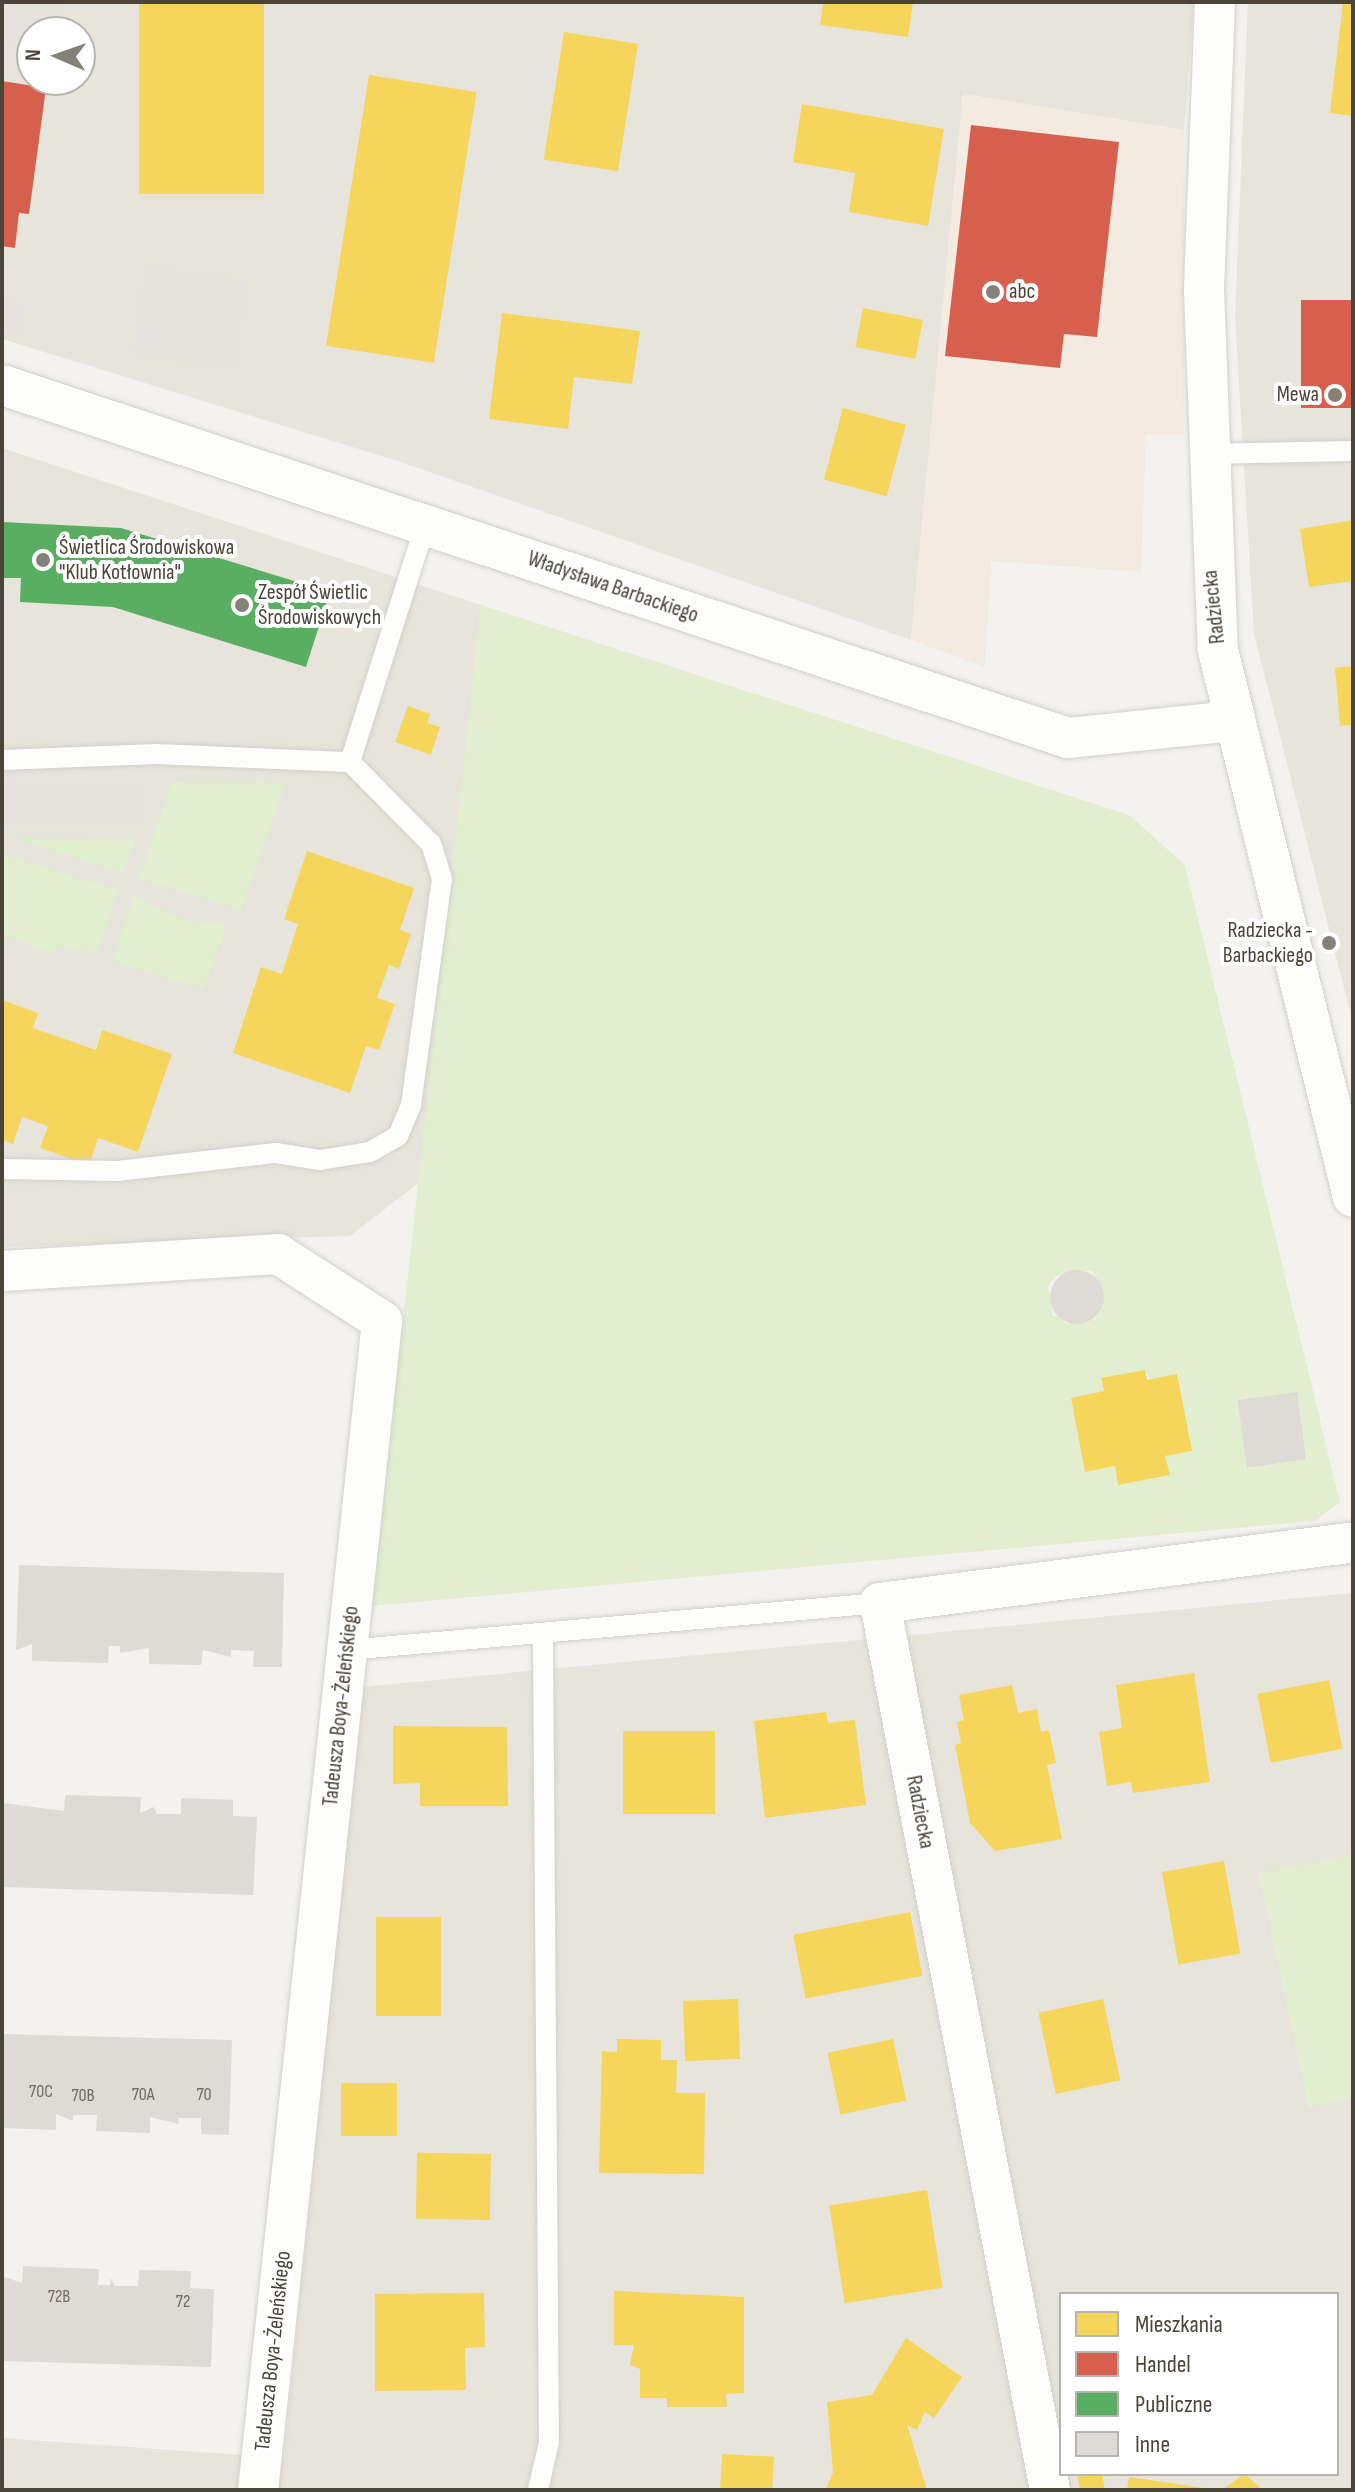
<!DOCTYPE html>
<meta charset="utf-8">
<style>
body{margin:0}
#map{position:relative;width:1355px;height:2492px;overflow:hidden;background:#f4f2ee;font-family:"Sofia Sans Condensed",sans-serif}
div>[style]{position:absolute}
.residential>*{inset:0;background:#e7e4dc}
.commercial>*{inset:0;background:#f3ebdf}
.green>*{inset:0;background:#e1eecf}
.parking>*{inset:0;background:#e6e3df;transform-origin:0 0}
.homes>*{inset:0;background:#f6d55c;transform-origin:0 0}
.shops>*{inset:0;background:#d6604d;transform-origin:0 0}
.public>*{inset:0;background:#5aae61}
.building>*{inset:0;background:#dedbd6;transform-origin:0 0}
.round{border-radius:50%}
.roads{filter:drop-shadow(0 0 2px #d2d0cb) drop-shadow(0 0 2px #d2d0cb)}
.service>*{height:20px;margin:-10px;padding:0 10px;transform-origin:10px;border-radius:10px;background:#fdfdfc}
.minor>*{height:40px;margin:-20px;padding:0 20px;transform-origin:20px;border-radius:20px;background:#fdfdfc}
.dots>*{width:22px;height:22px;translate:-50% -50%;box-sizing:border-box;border:4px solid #fff;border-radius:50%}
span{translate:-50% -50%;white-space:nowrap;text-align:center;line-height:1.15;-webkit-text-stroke:8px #fff;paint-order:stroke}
.number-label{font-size:18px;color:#706a61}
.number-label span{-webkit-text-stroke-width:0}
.poi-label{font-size:22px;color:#4b4439}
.left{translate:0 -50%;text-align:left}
.right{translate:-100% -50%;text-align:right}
.street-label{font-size:22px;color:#4b4439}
.frame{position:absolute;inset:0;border:4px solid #4b4439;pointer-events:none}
.legend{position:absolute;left:1059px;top:2292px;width:280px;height:184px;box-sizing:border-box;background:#fff;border:2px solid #b7b4b0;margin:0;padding:10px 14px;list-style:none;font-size:24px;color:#4b4439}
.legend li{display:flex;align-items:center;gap:16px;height:40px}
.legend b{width:40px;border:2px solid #b7b4b0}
.north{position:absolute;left:16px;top:16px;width:80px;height:80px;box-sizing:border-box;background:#fff;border:2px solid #b7b4b0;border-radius:50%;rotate:272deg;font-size:22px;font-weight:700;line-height:32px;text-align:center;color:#4b4439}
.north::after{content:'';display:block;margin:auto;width:28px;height:36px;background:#868178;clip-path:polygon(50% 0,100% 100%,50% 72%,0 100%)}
</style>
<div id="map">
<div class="residential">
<div style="clip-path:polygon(evenodd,2px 2px,1194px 2px,1184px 130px,963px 94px,911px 640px,398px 461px,2px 339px,2px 2px,32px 32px,80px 32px,80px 80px,32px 80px,32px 32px)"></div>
<div style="clip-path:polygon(1248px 2px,1353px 2px,1353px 1023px,1254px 634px,1235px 317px)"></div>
<div style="clip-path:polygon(2px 448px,481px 605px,421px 1181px,350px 1236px,2px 1247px)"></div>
<div style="clip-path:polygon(evenodd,1353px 1593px,1353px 1855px,1259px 1873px,1309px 2107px,1353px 2098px,1353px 2490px,2px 2490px,2px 2438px,284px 2458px,361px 1687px,1353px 1593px,1061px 2294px,1337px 2294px,1337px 2474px,1061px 2474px,1061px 2294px)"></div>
</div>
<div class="commercial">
<div style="clip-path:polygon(963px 94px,1184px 130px,1184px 435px,1146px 435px,1141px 572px,991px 561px,985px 667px,911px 640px)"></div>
</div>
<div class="green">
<div style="clip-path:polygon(evenodd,481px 605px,1129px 815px,1185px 865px,1340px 1502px,1314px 1521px,372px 1606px,481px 605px,1092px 1270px,1104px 1307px,1095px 1310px,1096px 1319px,1065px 1324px,1063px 1315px,1053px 1316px,1048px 1286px,1056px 1276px,1092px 1270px,481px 605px,1145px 1371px,1192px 1451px,1165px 1456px,1169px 1475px,1119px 1485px,1115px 1466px,1085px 1472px,1071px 1398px,1104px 1391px,1101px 1379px,1145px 1371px,481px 605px,1297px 1393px,1307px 1459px,1249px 1468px,1239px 1402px,1297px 1393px)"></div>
<div style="clip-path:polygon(265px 780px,285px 786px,241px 911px,139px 879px,172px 782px)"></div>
<div style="clip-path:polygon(9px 837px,136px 840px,123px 874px)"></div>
<div style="clip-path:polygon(2px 853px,119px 890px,97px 954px,60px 946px,54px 954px,2px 936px)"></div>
<div style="clip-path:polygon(133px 896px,183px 919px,227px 925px,204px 990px,113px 962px)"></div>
<div style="clip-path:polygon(1353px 1855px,1353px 2098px,1309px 2107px,1259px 1872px)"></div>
</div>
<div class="parking">
<div style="clip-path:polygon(2px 2px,62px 2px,57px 32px,32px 32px,32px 47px,2px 43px)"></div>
<div style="left:146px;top:266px;width:102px;height:91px;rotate:8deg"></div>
<div style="clip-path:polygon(2px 299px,26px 306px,18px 334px,2px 329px)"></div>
<div style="left:2px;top:782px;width:139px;height:40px;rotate:1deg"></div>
</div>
<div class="homes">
<div style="left:139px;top:2px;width:125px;height:192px"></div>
<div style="clip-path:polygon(823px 2px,913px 2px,908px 37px,820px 25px)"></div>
<div style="clip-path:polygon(1343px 2px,1353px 2px,1353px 116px,1330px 113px)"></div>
<div style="left:564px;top:32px;width:75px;height:129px;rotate:9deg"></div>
<div style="left:369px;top:75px;width:109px;height:274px;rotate:9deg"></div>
<div style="clip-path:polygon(802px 104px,944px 129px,928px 226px,849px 212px,855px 173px,793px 162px)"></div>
<div style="left:863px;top:308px;width:61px;height:40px;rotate:11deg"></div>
<div style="clip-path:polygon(502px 313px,640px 331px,632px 384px,574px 377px,568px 429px,489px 419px)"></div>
<div style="left:843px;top:408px;width:65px;height:74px;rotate:15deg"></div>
<div style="clip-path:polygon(1353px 520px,1353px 581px,1309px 587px,1300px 529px)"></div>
<div style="clip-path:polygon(1353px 666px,1353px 725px,1340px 726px,1335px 668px)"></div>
<div style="clip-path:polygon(408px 706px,430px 714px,427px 723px,440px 727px,431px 755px,395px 742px)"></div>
<div style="clip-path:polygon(307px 851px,414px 888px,400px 930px,411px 934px,399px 969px,389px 965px,377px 998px,395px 1004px,379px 1050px,366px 1046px,350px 1093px,233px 1053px,261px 967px,282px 974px,298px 924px,284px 919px)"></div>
<div style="clip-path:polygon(2px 1000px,38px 1013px,33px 1028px,96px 1050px,102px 1030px,172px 1054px,138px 1152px,98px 1138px,89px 1165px,40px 1148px,48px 1126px,22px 1117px,13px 1144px,2px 1140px)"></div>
<div style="clip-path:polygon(1145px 1370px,1147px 1380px,1177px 1374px,1192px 1451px,1165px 1456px,1170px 1475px,1118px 1485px,1115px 1466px,1085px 1472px,1071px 1398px,1104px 1391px,1101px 1378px)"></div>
<div style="clip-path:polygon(1194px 1673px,1210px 1782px,1133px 1793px,1131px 1782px,1107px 1786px,1099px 1732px,1122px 1728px,1116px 1685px)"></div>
<div style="left:1329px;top:1680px;width:70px;height:73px;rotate:79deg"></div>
<div style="clip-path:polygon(1012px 1685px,1018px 1713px,1037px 1709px,1041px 1732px,1049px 1730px,1056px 1763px,1047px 1765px,1062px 1839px,995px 1851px,970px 1823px,955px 1745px,961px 1743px,957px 1722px,964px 1720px,959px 1695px)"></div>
<div style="clip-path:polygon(826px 1712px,828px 1723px,855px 1720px,866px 1805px,765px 1818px,754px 1721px)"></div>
<div style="clip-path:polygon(393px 1726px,507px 1727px,508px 1806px,420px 1806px,420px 1783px,393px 1784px)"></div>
<div style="left:715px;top:1731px;width:83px;height:92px;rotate:90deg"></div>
<div style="left:1224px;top:1861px;width:94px;height:63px;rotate:80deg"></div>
<div style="left:910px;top:1912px;width:65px;height:119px;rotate:79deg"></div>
<div style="left:441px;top:1917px;width:99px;height:65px;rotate:90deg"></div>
<div style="left:738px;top:1999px;width:60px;height:55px;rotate:88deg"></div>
<div style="left:1103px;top:1999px;width:83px;height:66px;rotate:78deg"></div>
<div style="clip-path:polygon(617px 2039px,661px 2040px,661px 2060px,677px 2060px,676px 2093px,705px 2093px,704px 2174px,599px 2173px,602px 2051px,617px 2052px)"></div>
<div style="left:893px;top:2039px;width:63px;height:67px;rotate:78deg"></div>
<div style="left:397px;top:2083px;width:53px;height:56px;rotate:90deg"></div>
<div style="left:491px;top:2154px;width:66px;height:74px;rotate:91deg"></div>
<div style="left:927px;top:2190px;width:99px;height:99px;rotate:81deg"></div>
<div style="clip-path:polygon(614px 2291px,744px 2297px,744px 2393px,726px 2394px,727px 2407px,667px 2407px,667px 2398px,640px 2398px,640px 2369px,630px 2365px,634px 2345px,614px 2345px)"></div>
<div style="clip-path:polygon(484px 2293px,485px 2347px,465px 2348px,466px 2390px,375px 2391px,375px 2294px)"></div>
<div style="clip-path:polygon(906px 2338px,962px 2377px,934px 2418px,925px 2412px,917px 2430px,907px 2425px,927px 2490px,825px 2490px,833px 2473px,827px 2402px,872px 2395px)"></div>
<div style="left:722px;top:2454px;width:52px;height:36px;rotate:3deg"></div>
<div style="clip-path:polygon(1077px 2474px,1102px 2474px,1105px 2490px,1080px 2490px)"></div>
<div style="clip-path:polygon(1244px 2474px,1263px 2490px,1222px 2490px)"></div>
<div style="clip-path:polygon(1129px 2477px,1204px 2488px,1204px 2490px,1127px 2490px)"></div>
</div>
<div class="shops">
<div style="clip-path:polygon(2px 81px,46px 88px,29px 214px,19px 213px,15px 248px,2px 246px)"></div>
<div style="clip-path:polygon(971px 125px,1119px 142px,1097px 337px,1064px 334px,1060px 368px,945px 356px)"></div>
<div style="left:1301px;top:300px;width:52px;height:108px"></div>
</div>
<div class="public">
<div style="clip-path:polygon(2px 522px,121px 528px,330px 592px,306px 667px,113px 607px,20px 602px,21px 578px,2px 578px)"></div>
</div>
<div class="building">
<div class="round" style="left:1050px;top:1270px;width:54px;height:54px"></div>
<div style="left:1297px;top:1392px;width:68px;height:60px;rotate:82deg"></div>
<div style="clip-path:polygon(19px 1565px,284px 1573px,282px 1667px,253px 1667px,254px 1651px,231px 1650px,231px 1657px,203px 1650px,201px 1665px,149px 1664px,149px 1648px,120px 1653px,120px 1646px,109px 1646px,108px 1663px,32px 1661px,32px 1644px,16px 1650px)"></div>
<div style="clip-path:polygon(65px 1795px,141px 1797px,140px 1813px,154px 1807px,157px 1814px,181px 1814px,181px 1798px,233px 1800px,233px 1816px,257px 1817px,253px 1895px,2px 1887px,3px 1803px,64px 1811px)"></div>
<div style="clip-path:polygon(2px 2034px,232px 2040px,229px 2135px,201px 2134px,201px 2118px,178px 2118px,179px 2124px,150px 2117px,150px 2133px,96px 2131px,97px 2115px,73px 2115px,73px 2121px,56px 2114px,56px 2130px,2px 2128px)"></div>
<div style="clip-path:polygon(23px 2266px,99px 2269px,98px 2285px,110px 2285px,110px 2278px,115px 2286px,138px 2286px,139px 2270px,191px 2271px,190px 2288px,214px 2289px,211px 2367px,2px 2361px,2px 2276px,22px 2283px)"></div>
</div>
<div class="roads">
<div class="service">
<div style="left:1205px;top:454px;width:148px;rotate:-1.2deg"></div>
<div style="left:2px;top:760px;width:154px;rotate:-2.2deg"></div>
<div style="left:156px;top:754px;width:194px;rotate:2.4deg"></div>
<div style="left:2px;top:1169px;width:115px;rotate:1deg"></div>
<div style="left:117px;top:1171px;width:160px;rotate:-6.5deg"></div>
<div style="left:276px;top:1153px;width:45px;rotate:9deg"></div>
<div style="left:320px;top:1160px;width:51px;rotate:-9.1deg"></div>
<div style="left:370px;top:1152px;width:32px;rotate:-30deg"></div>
<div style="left:398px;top:1136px;width:34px;rotate:-67deg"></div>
<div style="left:411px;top:1105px;width:228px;rotate:-82.2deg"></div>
<div style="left:442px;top:879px;width:37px;rotate:-107deg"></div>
<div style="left:431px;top:844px;width:115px;rotate:-134.6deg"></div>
<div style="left:350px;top:762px;width:251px;rotate:-72.4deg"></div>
<div style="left:347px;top:1650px;width:535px;rotate:-5.04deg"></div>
<div style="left:538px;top:2490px;width:49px;rotate:-77.1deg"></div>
<div style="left:549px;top:2442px;width:807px;rotate:-90.43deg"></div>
</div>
<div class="minor">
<div style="left:1215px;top:2px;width:288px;rotate:92.2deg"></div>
<div style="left:1204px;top:290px;width:360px;rotate:87.8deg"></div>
<div style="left:1218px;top:650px;width:563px;rotate:76.14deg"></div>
<div style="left:2px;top:385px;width:1123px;rotate:18.32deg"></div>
<div style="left:1068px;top:738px;width:165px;rotate:-5.9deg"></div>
<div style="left:2px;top:1271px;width:277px;rotate:-3.5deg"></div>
<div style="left:278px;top:1254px;width:124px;rotate:32.8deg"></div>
<div style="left:382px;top:1321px;width:1176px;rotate:96.05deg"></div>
<div style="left:1050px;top:2490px;width:903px;rotate:-100.85deg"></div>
<div style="left:880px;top:1603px;width:477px;rotate:-7.3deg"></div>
</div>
</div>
<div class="dots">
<div style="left:993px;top:292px;background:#868178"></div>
<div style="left:1335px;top:395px;background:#868178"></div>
<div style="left:43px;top:560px;background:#868178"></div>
<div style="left:242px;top:605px;background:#868178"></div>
<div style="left:1329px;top:943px;background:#868178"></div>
</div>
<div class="number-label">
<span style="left:41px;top:2092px">70C</span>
<span style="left:143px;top:2095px">70A</span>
<span style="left:204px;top:2095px">70</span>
<span style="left:83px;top:2096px">70B</span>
<span style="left:59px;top:2297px">72B</span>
<span style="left:183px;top:2302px">72</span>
</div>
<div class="poi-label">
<span class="left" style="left:1009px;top:292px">abc</span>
<span class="right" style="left:1319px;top:395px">Mewa</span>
<span class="left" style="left:59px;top:560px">Świetlica Środowiskowa<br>"Klub Kotłownia"</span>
<span class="left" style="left:258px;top:605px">Zespół Świetlic<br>Środowiskowych</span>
<span class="right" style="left:1313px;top:943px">Radziecka -<br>Barbackiego</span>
</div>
<div class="street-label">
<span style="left:613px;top:587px;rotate:19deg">Władysława Barbackiego</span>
<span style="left:1214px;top:607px;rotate:-96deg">Radziecka</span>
<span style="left:341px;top:1706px;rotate:-84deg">Tadeusza Boya-Żeleńskiego</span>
<span style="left:920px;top:1812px;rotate:79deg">Radziecka</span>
<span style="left:273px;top:2351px;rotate:-84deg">Tadeusza Boya-Żeleńskiego</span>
</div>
<div class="frame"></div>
<ul class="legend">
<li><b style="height:22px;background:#f6d55c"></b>Mieszkania</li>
<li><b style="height:22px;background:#d6604d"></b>Handel</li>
<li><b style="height:22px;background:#5aae61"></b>Publiczne</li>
<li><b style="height:22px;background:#dedbd6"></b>Inne</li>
</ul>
<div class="north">N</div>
</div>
